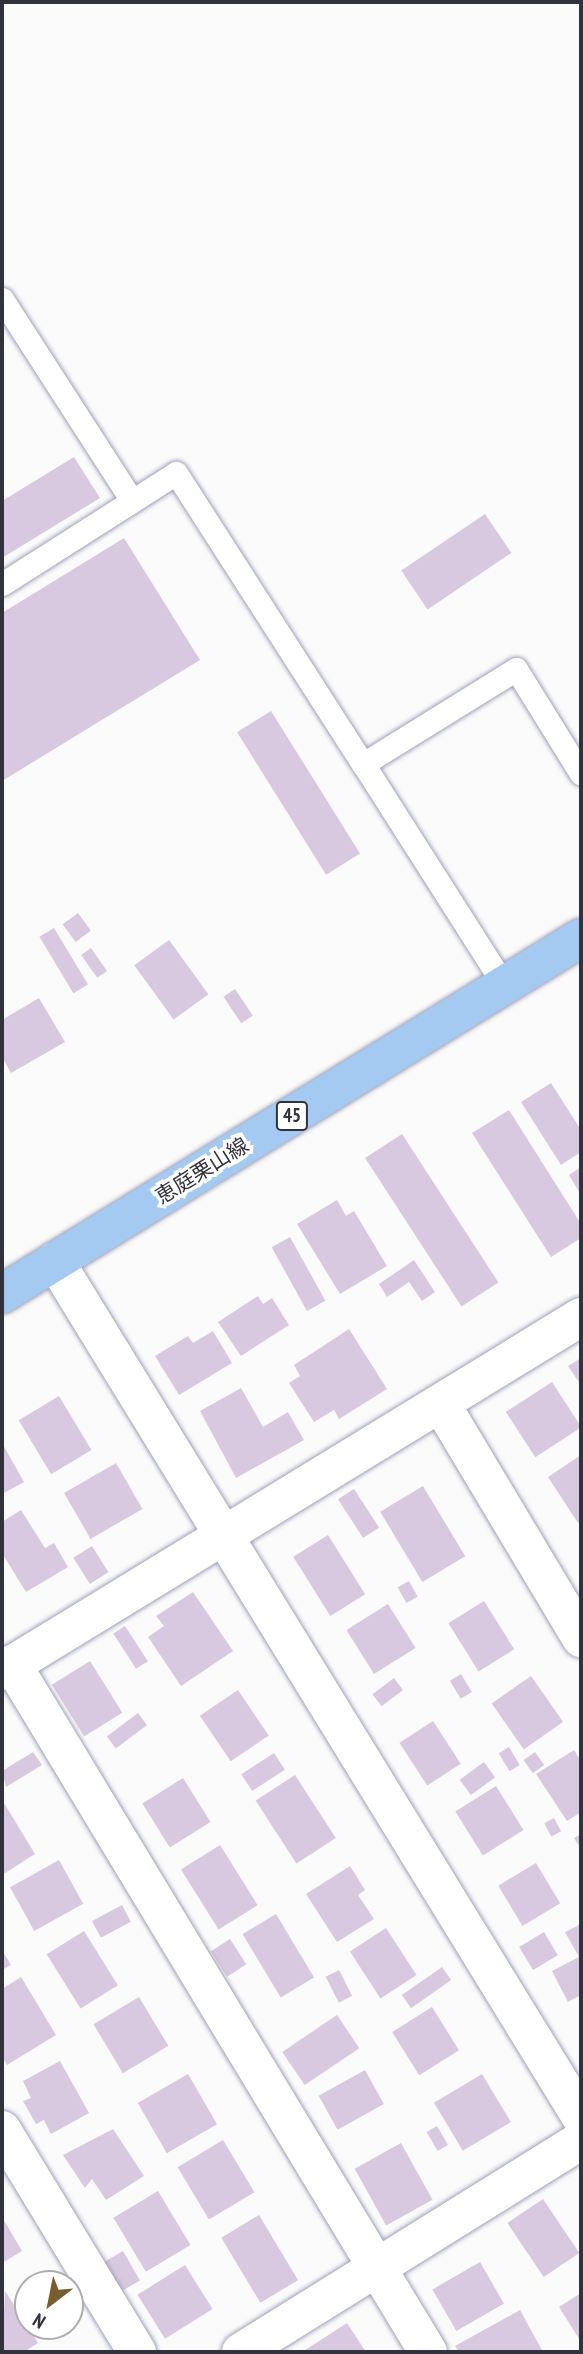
<!DOCTYPE html>
<meta charset="utf-8">
<style>
body{margin:0}
#map{position:relative;width:583px;height:2354px;overflow:hidden;background:#fbfbfb;font-family:"PT Sans Narrow","Noto Sans JP",sans-serif}
div>[style]{position:absolute}
.building>*{inset:0;background:#d8c9e0;transform-origin:0 0}
.roads{filter:drop-shadow(0 0 2px #a0a1b9) drop-shadow(0 0 2px #a0a1b9)}
.lane>*{height:23px;margin:-11.5px;padding:0 11.5px;transform-origin:11.5px;border-radius:11.5px;background:#fff}
.street>*{height:38px;margin:-19px;padding:0 19px;transform-origin:19px;border-radius:19px;background:#fff}
.secondary>*{height:38px;margin:-19px;padding:0 19px;transform-origin:19px;border-radius:19px;background:#fff}
.primary>*{height:38px;margin:-19px;padding:0 19px;transform-origin:19px;border-radius:19px;background:#a4caf2}
span{translate:-50% -50%;white-space:nowrap;text-align:center;line-height:1.15;-webkit-text-stroke:7px #fff;paint-order:stroke}
.shield-label span{padding:2px 5px;background:#fff;border:2px solid;border-radius:5px;-webkit-text-stroke-width:0}
.shield-label{font-size:19px;color:#32323c;font-weight:700}
.street-label{font-size:21px;color:#32323c}
.frame{position:absolute;inset:0;border:4px solid #32323c;pointer-events:none}
.north{position:absolute;left:14px;top:2270px;width:70px;height:70px;box-sizing:border-box;background:#fff;border:2px solid #adadb1;border-radius:50%;rotate:212deg;font-size:19px;font-weight:700;line-height:28px;text-align:center;color:#32323c}
.north::after{content:'';display:block;margin:auto;width:24px;height:32px;background:#785d2f;clip-path:polygon(50% 0,100% 100%,50% 72%,0 100%)}
</style>
<div id="map">
<div class="building">
<div style="clip-path:polygon(74px 457px,100px 498px,2px 558px,2px 501px)"></div>
<div style="left:485px;top:514px;width:47px;height:101px;rotate:56deg"></div>
<div style="clip-path:polygon(124px 538px,200px 660px,2px 781px,2px 613px)"></div>
<div style="left:271px;top:711px;width:168px;height:40px;rotate:58deg"></div>
<div style="left:78px;top:913px;width:22px;height:19px;rotate:54deg"></div>
<div style="left:54px;top:928px;width:66px;height:17px;rotate:59deg"></div>
<div style="left:169px;top:940px;width:67px;height:43px;rotate:54deg"></div>
<div style="left:91px;top:948px;width:28px;height:12px;rotate:55deg"></div>
<div style="left:235px;top:989px;width:32px;height:14px;rotate:56deg"></div>
<div style="clip-path:polygon(39px 998px,65px 1042px,11px 1073px,2px 1057px,2px 1020px)"></div>
<div style="clip-path:polygon(551px 1083px,581px 1130px,581px 1152px,561px 1165px,521px 1102px)"></div>
<div style="clip-path:polygon(509px 1110px,581px 1224px,581px 1238px,551px 1257px,472px 1133px)"></div>
<div style="left:402px;top:1134px;width:177px;height:44px;rotate:57deg"></div>
<div style="clip-path:polygon(581px 1167px,581px 1195px,569px 1175px)"></div>
<div style="clip-path:polygon(337px 1200px,346px 1216px,354px 1211px,387px 1266px,340px 1294px,297px 1224px)"></div>
<div style="left:290px;top:1237px;width:73px;height:21px;rotate:61deg"></div>
<div style="clip-path:polygon(414px 1260px,435px 1292px,422px 1301px,409px 1282px,387px 1297px,379px 1284px)"></div>
<div style="clip-path:polygon(258px 1296px,263px 1304px,272px 1298px,289px 1325px,241px 1356px,218px 1322px)"></div>
<div style="clip-path:polygon(349px 1329px,387px 1389px,339px 1419px,334px 1410px,314px 1422px,289px 1383px,300px 1376px,294px 1365px)"></div>
<div style="clip-path:polygon(213px 1331px,232px 1363px,179px 1395px,155px 1356px,188px 1336px,193px 1343px)"></div>
<div style="clip-path:polygon(581px 1358px,581px 1385px,568px 1366px)"></div>
<div style="left:552px;top:1382px;width:54px;height:55px;rotate:57deg"></div>
<div style="clip-path:polygon(241px 1388px,263px 1427px,288px 1412px,304px 1440px,236px 1478px,200px 1411px)"></div>
<div style="left:59px;top:1396px;width:63px;height:47px;rotate:59deg"></div>
<div style="clip-path:polygon(2px 1443px,24px 1482px,2px 1494px)"></div>
<div style="clip-path:polygon(581px 1455px,581px 1521px,578px 1523px,548px 1477px)"></div>
<div style="left:116px;top:1463px;width:53px;height:60px;rotate:60deg"></div>
<div style="left:423px;top:1486px;width:82px;height:50px;rotate:59deg"></div>
<div style="left:354px;top:1489px;width:46px;height:19px;rotate:57deg"></div>
<div style="clip-path:polygon(21px 1510px,45px 1548px,54px 1543px,68px 1567px,26px 1592px,2px 1553px,2px 1522px)"></div>
<div style="left:328px;top:1535px;width:70px;height:41px;rotate:58deg"></div>
<div style="left:92px;top:1546px;width:31px;height:22px;rotate:58deg"></div>
<div style="left:409px;top:1581px;width:18px;height:13px;rotate:61deg"></div>
<div style="clip-path:polygon(193px 1592px,233px 1651px,181px 1686px,148px 1637px,164px 1626px,156px 1616px)"></div>
<div style="left:484px;top:1601px;width:57px;height:42px;rotate:58deg"></div>
<div style="left:388px;top:1604px;width:52px;height:49px;rotate:58deg"></div>
<div style="left:125px;top:1626px;width:42px;height:14px;rotate:57deg"></div>
<div style="left:90px;top:1661px;width:61px;height:45px;rotate:58deg"></div>
<div style="left:461px;top:1674px;width:21px;height:13px;rotate:59deg"></div>
<div style="left:531px;top:1676px;width:56px;height:48px;rotate:55deg"></div>
<div style="left:394px;top:1678px;width:15px;height:27px;rotate:53deg"></div>
<div style="left:238px;top:1690px;width:55px;height:46px;rotate:56deg"></div>
<div style="left:138px;top:1713px;width:15px;height:39px;rotate:53deg"></div>
<div style="left:433px;top:1721px;width:51px;height:40px;rotate:57deg"></div>
<div style="left:509px;top:1747px;width:21px;height:12px;rotate:59deg"></div>
<div style="clip-path:polygon(574px 1750px,581px 1761px,581px 1812px,567px 1821px,536px 1774px)"></div>
<div style="clip-path:polygon(33px 1752px,42px 1765px,6px 1787px,2px 1771px)"></div>
<div style="left:535px;top:1752px;width:16px;height:14px;rotate:55deg"></div>
<div style="left:274px;top:1753px;width:20px;height:39px;rotate:57deg"></div>
<div style="left:484px;top:1762px;width:19px;height:30px;rotate:54deg"></div>
<div style="left:295px;top:1775px;width:75px;height:47px;rotate:57deg"></div>
<div style="left:183px;top:1778px;width:52px;height:48px;rotate:58deg"></div>
<div style="left:496px;top:1786px;width:52px;height:48px;rotate:58deg"></div>
<div style="clip-path:polygon(4px 1803px,35px 1854px,2px 1875px,2px 1805px)"></div>
<div style="left:554px;top:1818px;width:15px;height:11px;rotate:62deg"></div>
<div style="clip-path:polygon(581px 1834px,581px 1849px,574px 1838px)"></div>
<div style="left:220px;top:1845px;width:71px;height:46px;rotate:58deg"></div>
<div style="left:59px;top:1860px;width:50px;height:56px;rotate:61deg"></div>
<div style="left:536px;top:1863px;width:47px;height:44px;rotate:59deg"></div>
<div style="clip-path:polygon(350px 1866px,365px 1890px,358px 1895px,374px 1919px,337px 1942px,306px 1894px)"></div>
<div style="left:122px;top:1905px;width:19px;height:34px;rotate:62deg"></div>
<div style="left:276px;top:1914px;width:74px;height:39px;rotate:59deg"></div>
<div style="clip-path:polygon(581px 1924px,581px 1995px,568px 2002px,552px 1971px,579px 1957px,565px 1932px)"></div>
<div style="left:386px;top:1928px;width:56px;height:43px;rotate:57deg"></div>
<div style="left:84px;top:1931px;width:64px;height:44px;rotate:58deg"></div>
<div style="left:544px;top:1932px;width:27px;height:29px;rotate:59deg"></div>
<div style="left:230px;top:1939px;width:30px;height:23px;rotate:57deg"></div>
<div style="clip-path:polygon(2px 1950px,11px 1965px,2px 1970px)"></div>
<div style="left:442px;top:1967px;width:16px;height:49px;rotate:55deg"></div>
<div style="left:339px;top:1970px;width:29px;height:15px;rotate:63deg"></div>
<div style="clip-path:polygon(21px 1977px,56px 2035px,7px 2065px,2px 2056px,2px 1989px)"></div>
<div style="left:139px;top:1997px;width:57px;height:53px;rotate:59deg"></div>
<div style="left:432px;top:2007px;width:51px;height:47px;rotate:58deg"></div>
<div style="left:337px;top:2015px;width:40px;height:66px;rotate:56deg"></div>
<div style="clip-path:polygon(60px 2061px,89px 2113px,51px 2134px,44px 2120px,36px 2124px,23px 2101px,31px 2098px,23px 2081px)"></div>
<div style="left:365px;top:2070px;width:39px;height:53px;rotate:61deg"></div>
<div style="left:188px;top:2074px;width:58px;height:58px;rotate:60deg"></div>
<div style="left:482px;top:2074px;width:56px;height:56px;rotate:59deg"></div>
<div style="left:437px;top:2126px;width:22px;height:12px;rotate:60deg"></div>
<div style="clip-path:polygon(113px 2129px,144px 2176px,106px 2200px,92px 2179px,85px 2188px,63px 2155px)"></div>
<div style="left:223px;top:2140px;width:61px;height:53px;rotate:59deg"></div>
<div style="left:401px;top:2143px;width:65px;height:53px;rotate:61deg"></div>
<div style="left:158px;top:2191px;width:63px;height:52px;rotate:59deg"></div>
<div style="left:543px;top:2199px;width:65px;height:43px;rotate:56deg"></div>
<div style="left:259px;top:2215px;width:76px;height:44px;rotate:59deg"></div>
<div style="clip-path:polygon(2px 2217px,22px 2251px,2px 2263px)"></div>
<div style="left:123px;top:2251px;width:34px;height:22px;rotate:60deg"></div>
<div style="left:480px;top:2262px;width:48px;height:55px;rotate:60deg"></div>
<div style="left:185px;top:2265px;width:52px;height:56px;rotate:58deg"></div>
<div style="clip-path:polygon(5px 2291px,38px 2343px,24px 2352px,2px 2352px)"></div>
<div style="clip-path:polygon(581px 2293px,581px 2342px,559px 2307px)"></div>
<div style="clip-path:polygon(520px 2310px,543px 2352px,459px 2352px,455px 2346px)"></div>
<div style="clip-path:polygon(347px 2323px,366px 2352px,302px 2352px)"></div>
</div>
<div class="roads">
<div class="lane">
<div style="left:2px;top:299px;width:240px;rotate:57.2deg"></div>
<div style="left:2px;top:584px;width:206px;rotate:-32.5deg"></div>
<div style="left:176px;top:473px;width:346px;rotate:57.3deg"></div>
<div style="left:504px;top:985px;width:262px;rotate:-122.5deg"></div>
<div style="left:363px;top:764px;width:180px;rotate:-31.8deg"></div>
<div style="left:516px;top:669px;width:123px;rotate:58.2deg"></div>
</div>
<div class="street">
<div style="left:441px;top:1404px;width:273px;rotate:59.1deg"></div>
<div style="left:12px;top:1664px;width:804px;rotate:58.84deg"></div>
<div style="left:2px;top:1671px;width:679px;rotate:-31.44deg"></div>
<div style="left:2px;top:2130px;width:260px;rotate:58.7deg"></div>
</div>
<div class="secondary">
<div style="left:55px;top:1261px;width:1005px;rotate:58.43deg"></div>
<div style="left:241px;top:2352px;width:401px;rotate:-31.9deg"></div>
</div>
<div class="primary">
<div style="left:2px;top:1294px;width:680px;rotate:-31.59deg"></div>
</div>
</div>
<div class="shield-label">
<span style="left:292px;top:1116px">45</span>
</div>
<div class="street-label">
<span style="left:202px;top:1171px;rotate:-32deg">恵庭栗山線</span>
</div>
<div class="frame"></div>
<div class="north">N</div>
</div>
